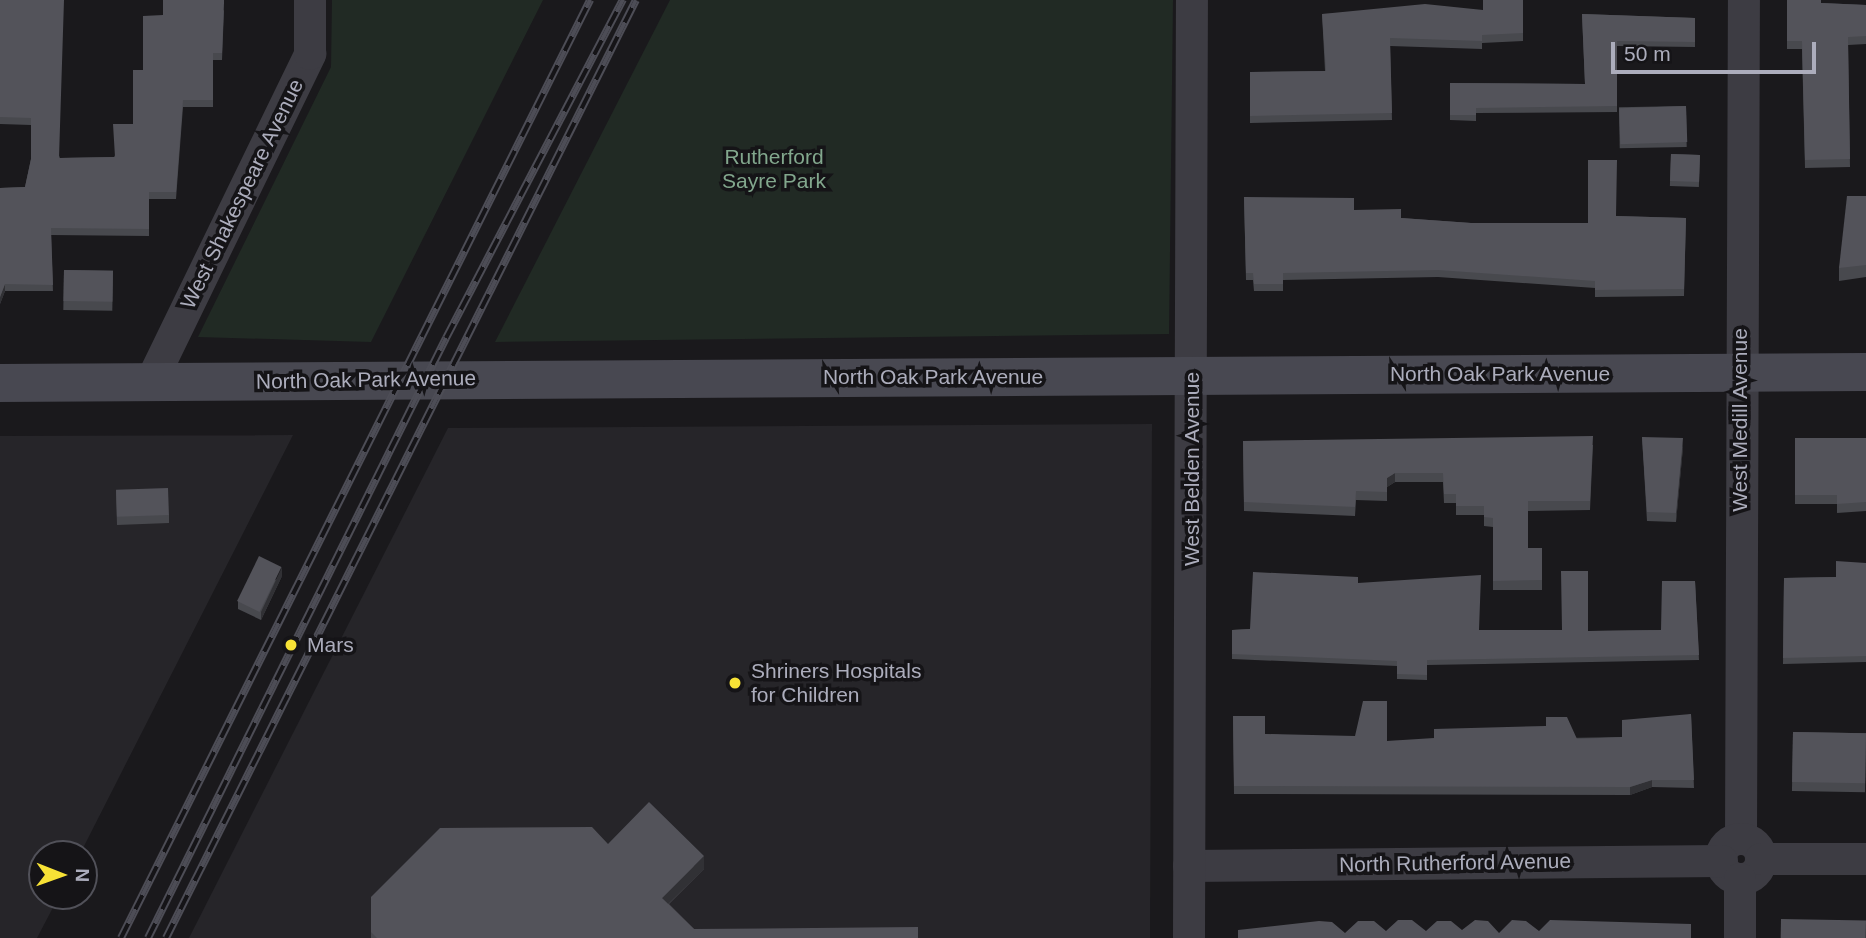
<!DOCTYPE html>
<style>
body{margin:0}
#map{position:relative;width:1866px;height:938px;overflow:hidden;background:#1a191c;font-family:Helvetica,sans-serif}
div>[style]{position:absolute}
.built>*{inset:0;background:#262529}
.green>*{inset:0;background:#212a24}
.street>*{height:32px;margin:-16px;padding:0 16px;transform-origin:16px;border-radius:16px;background:#3d3c43}
.street>.ring{margin:-16px;padding:0;box-sizing:content-box;background:none;border:32px solid #3d3c43;border-radius:50%}
.secondary>*{height:38px;margin:-19px;padding:0 19px;transform-origin:19px;border-radius:19px;background:#484851}
.rail>*{height:8px;margin-top:-4px;transform-origin:0;background:repeating-linear-gradient(90deg,#151417 0 16px,#4d4d56 0 32px);box-sizing:border-box;border-block:2px solid #4d4d56}
.wall>*{inset:0;background:#48494e;transform-origin:0 0}
.shaded-wall>*{inset:0;background:#313135}
.building>*{inset:0;background:#53535a;transform-origin:0 0}
.dots>*{width:19px;height:19px;translate:-50% -50%;box-sizing:border-box;border:4px solid #151417;border-radius:50%}
span{translate:-50% -50%;white-space:nowrap;text-align:center;line-height:1.15;-webkit-text-stroke:7px #151417;paint-order:stroke}
.park-label{font-size:21px;color:#82a78d}
.street-label{font-size:21px;color:#acadbc}
.poi-label{font-size:21px;color:#acadbc}
.left{translate:0 -50%;text-align:left}
.north{position:absolute;left:28px;top:840px;width:70px;height:70px;box-sizing:border-box;background:#151417;border:2px solid #515159;border-radius:50%;rotate:91deg;font-size:19px;font-weight:700;line-height:28px;text-align:center;color:#acadbc}
.north::after{content:'';display:block;margin:auto;width:24px;height:32px;background:#f7e236;clip-path:polygon(50% 0,100% 100%,50% 72%,0 100%)}
.scale{position:absolute;left:1611px;top:42px;width:205px;height:32px;box-sizing:border-box;border:4px solid #acadbc;border-top:0;padding-left:9px;font-size:21px;line-height:24px;white-space:nowrap;color:#acadbc;-webkit-text-stroke:5px #151417;paint-order:stroke}
</style>
<div id="map">
<div class="built">
<div style="clip-path:polygon(1152px 424px,1150px 938px,189px 938px,448px 428px)"></div>
<div style="clip-path:polygon(293px 435px,80px 854px,42px 854px,42px 896px,59px 896px,37px 938px,0 938px,0 436px)"></div>
</div>
<div class="green">
<div style="clip-path:polygon(332px 0,543px 0,371px 342px,198px 337px,331px 67px)"></div>
<div style="clip-path:polygon(670px 0,1173px 0,1169px 334px,495px 342px)"></div>
</div>
<div class="street">
<div style="left:151px;top:382px;width:365px;rotate:-64.1deg"></div>
<div style="left:310px;top:54px;width:54px;rotate:-90deg"></div>
<div style="left:1741px;top:839px;width:839px;rotate:-89.8deg"></div>
<div class="ring" style="left:1721px;top:839px;width:8px;height:8px"></div>
<div style="left:1761px;top:859px;width:105px"></div>
<div style="left:1189px;top:866px;width:533px;rotate:-0.54deg"></div>
<div style="left:1189px;top:938px;width:938px;rotate:-89.82deg"></div>
<div style="left:1740px;top:938px;width:59px;rotate:-90deg"></div>
</div>
<div class="secondary">
<div style="left:0;top:383px;width:1866px;rotate:-0.34deg"></div>
</div>
<div class="rail">
<div style="left:121px;top:938px;width:1049px;rotate:-63.43deg"></div>
<div style="left:148px;top:938px;width:670px;rotate:-63.59deg"></div>
<div style="left:446px;top:338px;width:382px;rotate:-62.4deg"></div>
<div style="left:166px;top:938px;width:1049px;rotate:-63.39deg"></div>
</div>
<div class="wall">
<div style="clip-path:polygon(0 0,60px 158px,114px 157px,133px 124px,143px 70px,224px 10px,222px 60px,213px 60px,213px 107px,183px 107px,176px 199px,149px 199px,149px 236px,51px 235px,53px 291px,5px 291px,0 304px,0 188px,25px 187px,31px 159px,31px 125px,0 124px)"></div>
<div style="clip-path:polygon(1523px 0,1523px 41px,1482px 43px,1482px 49px,1390px 46px,1392px 120px,1250px 123px,1250px 72px,1325px 71px,1322px 14px,1483px 10px)"></div>
<div style="clip-path:polygon(1787px 0,1821px 3px,1866px 5px,1866px 44px,1848px 45px,1850px 167px,1805px 168px,1802px 49px,1787px 49px)"></div>
<div style="clip-path:polygon(1582px 14px,1695px 18px,1695px 47px,1617px 46px,1617px 112px,1476px 113px,1476px 121px,1450px 120px,1450px 83px,1585px 84px)"></div>
<div style="left:1686px;top:106px;width:41px;height:67px;rotate:89deg"></div>
<div style="left:1671px;top:154px;width:29px;height:32px;rotate:2deg"></div>
<div style="clip-path:polygon(1866px 196px,1866px 277px,1839px 281px,1839px 268px)"></div>
<div style="clip-path:polygon(1244px 197px,1354px 210px,1401px 218px,1471px 223px,1588px 223px,1616px 216px,1686px 218px,1684px 296px,1595px 297px,1595px 288px,1438px 277px,1283px 280px,1283px 291px,1254px 291px,1253px 280px,1246px 280px)"></div>
<div style="left:64px;top:270px;width:49px;height:40px;rotate:1deg"></div>
<div style="clip-path:polygon(1642px 437px,1683px 447px,1676px 522px,1647px 521px)"></div>
<div style="clip-path:polygon(1795px 438px,1866px 438px,1866px 511px,1837px 513px,1837px 504px,1795px 504px)"></div>
<div style="clip-path:polygon(1243px 441px,1593px 445px,1590px 510px,1528px 511px,1528px 548px,1542px 548px,1542px 590px,1493px 590px,1493px 527px,1484px 526px,1484px 515px,1456px 515px,1456px 503px,1444px 503px,1443px 482px,1395px 482px,1387px 487px,1387px 501px,1356px 500px,1355px 516px,1244px 511px)"></div>
<div style="clip-path:polygon(116px 490px,169px 515px,169px 523px,117px 525px)"></div>
<div style="clip-path:polygon(1866px 563px,1866px 662px,1783px 664px,1784px 578px,1836px 577px)"></div>
<div style="clip-path:polygon(282px 576px,261px 620px,238px 609px,238px 601px)"></div>
<div style="clip-path:polygon(1695px 581px,1699px 660px,1427px 665px,1427px 680px,1397px 679px,1397px 666px,1232px 659px,1232px 630px,1250px 629px,1358px 583px,1479px 630px,1588px 631px,1661px 630px)"></div>
<div style="clip-path:polygon(1691px 714px,1694px 788px,1652px 787px,1630px 795px,1234px 794px,1233px 716px,1265px 734px,1387px 741px,1622px 737px)"></div>
<div style="left:1793px;top:732px;width:73px;height:59px;rotate:1deg"></div>
<div style="clip-path:polygon(608px 844px,704px 869px,669px 904px,694px 929px,918px 938px,371px 938px,371px 897px)"></div>
</div>
<div class="shaded-wall">
<div style="clip-path:polygon(5px 284px,5px 291px,0 304px,0 297px)"></div>
<div style="clip-path:polygon(1683px 438px,1683px 447px,1676px 522px,1676px 513px)"></div>
<div style="clip-path:polygon(1395px 473px,1395px 482px,1387px 487px,1387px 478px)"></div>
<div style="clip-path:polygon(282px 567px,282px 576px,261px 620px,261px 612px)"></div>
<div style="clip-path:polygon(1652px 780px,1652px 787px,1630px 795px,1630px 787px)"></div>
<div style="clip-path:polygon(704px 856px,704px 869px,662px 910px,662px 898px)"></div>
</div>
<div class="building">
<div style="clip-path:polygon(0 0,64px 0,59px 158px,115px 157px,113px 124px,133px 124px,133px 70px,143px 70px,143px 16px,163px 15px,163px 0,224px 0,224px 3px,222px 53px,213px 53px,213px 100px,183px 100px,176px 192px,149px 192px,149px 229px,51px 228px,53px 285px,5px 284px,0 297px,0 188px,25px 187px,31px 159px,31px 118px,0 117px)"></div>
<div style="clip-path:polygon(1483px 0,1523px 0,1523px 33px,1482px 35px,1482px 41px,1390px 38px,1392px 113px,1250px 116px,1250px 72px,1326px 71px,1322px 14px,1425px 4px,1483px 10px)"></div>
<div style="clip-path:polygon(1787px 0,1821px 0,1821px 3px,1866px 5px,1866px 36px,1848px 37px,1850px 159px,1805px 160px,1802px 41px,1787px 41px)"></div>
<div style="clip-path:polygon(1582px 14px,1695px 18px,1695px 42px,1617px 41px,1617px 106px,1476px 108px,1476px 115px,1450px 115px,1450px 83px,1585px 84px)"></div>
<div style="left:1686px;top:106px;width:36px;height:67px;rotate:88deg"></div>
<div style="left:1671px;top:154px;width:29px;height:27px;rotate:2deg"></div>
<div style="clip-path:polygon(1588px 160px,1617px 160px,1616px 216px,1686px 218px,1684px 289px,1595px 290px,1595px 281px,1438px 270px,1283px 273px,1283px 284px,1254px 284px,1253px 273px,1246px 273px,1244px 197px,1354px 198px,1354px 210px,1401px 209px,1401px 218px,1471px 223px,1588px 223px)"></div>
<div style="clip-path:polygon(1847px 196px,1866px 196px,1866px 265px,1839px 268px)"></div>
<div style="left:64px;top:270px;width:49px;height:31px;rotate:1deg"></div>
<div style="clip-path:polygon(1593px 436px,1590px 501px,1528px 501px,1528px 548px,1542px 548px,1542px 580px,1493px 581px,1493px 518px,1484px 517px,1484px 506px,1456px 506px,1456px 494px,1444px 494px,1443px 473px,1395px 473px,1387px 478px,1387px 492px,1356px 491px,1355px 507px,1244px 502px,1243px 441px)"></div>
<div style="clip-path:polygon(1642px 437px,1683px 438px,1676px 513px,1647px 512px)"></div>
<div style="clip-path:polygon(1795px 438px,1866px 438px,1866px 502px,1837px 504px,1837px 495px,1795px 495px)"></div>
<div style="left:168px;top:488px;width:27px;height:52px;rotate:88deg"></div>
<div style="left:259px;top:556px;width:25px;height:50px;rotate:26deg"></div>
<div style="clip-path:polygon(1836px 561px,1866px 563px,1866px 656px,1783px 658px,1784px 578px,1836px 577px)"></div>
<div style="clip-path:polygon(1561px 571px,1588px 571px,1588px 631px,1661px 630px,1662px 581px,1695px 581px,1699px 655px,1427px 660px,1427px 675px,1397px 674px,1397px 661px,1232px 654px,1232px 630px,1250px 629px,1253px 572px,1358px 577px,1358px 583px,1481px 575px,1479px 630px,1562px 630px)"></div>
<div style="clip-path:polygon(1363px 701px,1387px 701px,1387px 741px,1434px 738px,1434px 729px,1546px 726px,1546px 717px,1567px 717px,1577px 739px,1622px 737px,1622px 720px,1691px 714px,1694px 780px,1652px 780px,1630px 787px,1234px 786px,1233px 716px,1265px 716px,1265px 734px,1355px 736px)"></div>
<div style="left:1793px;top:732px;width:73px;height:50px;rotate:1deg"></div>
<div style="clip-path:polygon(649px 802px,704px 856px,662px 898px,694px 929px,918px 927px,918px 938px,377px 938px,371px 932px,371px 897px,440px 828px,592px 827px,608px 844px)"></div>
<div style="left:1781px;top:919px;width:85px;height:19px;rotate:1deg"></div>
<div style="clip-path:polygon(1398px 920px,1412px 920px,1426px 931px,1437px 921px,1451px 921px,1462px 930px,1475px 920px,1488px 921px,1499px 933px,1512px 920px,1526px 921px,1539px 931px,1550px 920px,1691px 924px,1691px 938px,1238px 938px,1238px 930px,1319px 921px,1332px 922px,1345px 933px,1358px 921px,1374px 921px,1386px 931px)"></div>
</div>
<div class="dots">
<div style="left:291px;top:645px;background:#f7e236"></div>
<div style="left:735px;top:683px;background:#f7e236"></div>
</div>
<div class="park-label">
<span style="left:774px;top:169px">Rutherford<br>Sayre Park</span>
</div>
<div class="street-label">
<span style="left:242px;top:194px;rotate:-64deg">West Shakespeare Avenue</span>
<span style="left:1500px;top:374px">North Oak Park Avenue</span>
<span style="left:933px;top:377px">North Oak Park Avenue</span>
<span style="left:366px;top:380px;rotate:-1deg">North Oak Park Avenue</span>
<span style="left:1740px;top:420px;rotate:-90deg">West Medill Avenue</span>
<span style="left:1192px;top:469px;rotate:-90deg">West Belden Avenue</span>
<span style="left:1455px;top:863px;rotate:-1deg">North Rutherford Avenue</span>
</div>
<div class="poi-label">
<span class="left" style="left:307px;top:645px">Mars</span>
<span class="left" style="left:751px;top:683px">Shriners Hospitals<br>for Children</span>
</div>
<div class="north">N</div>
<div class="scale">50 m</div>
</div>
